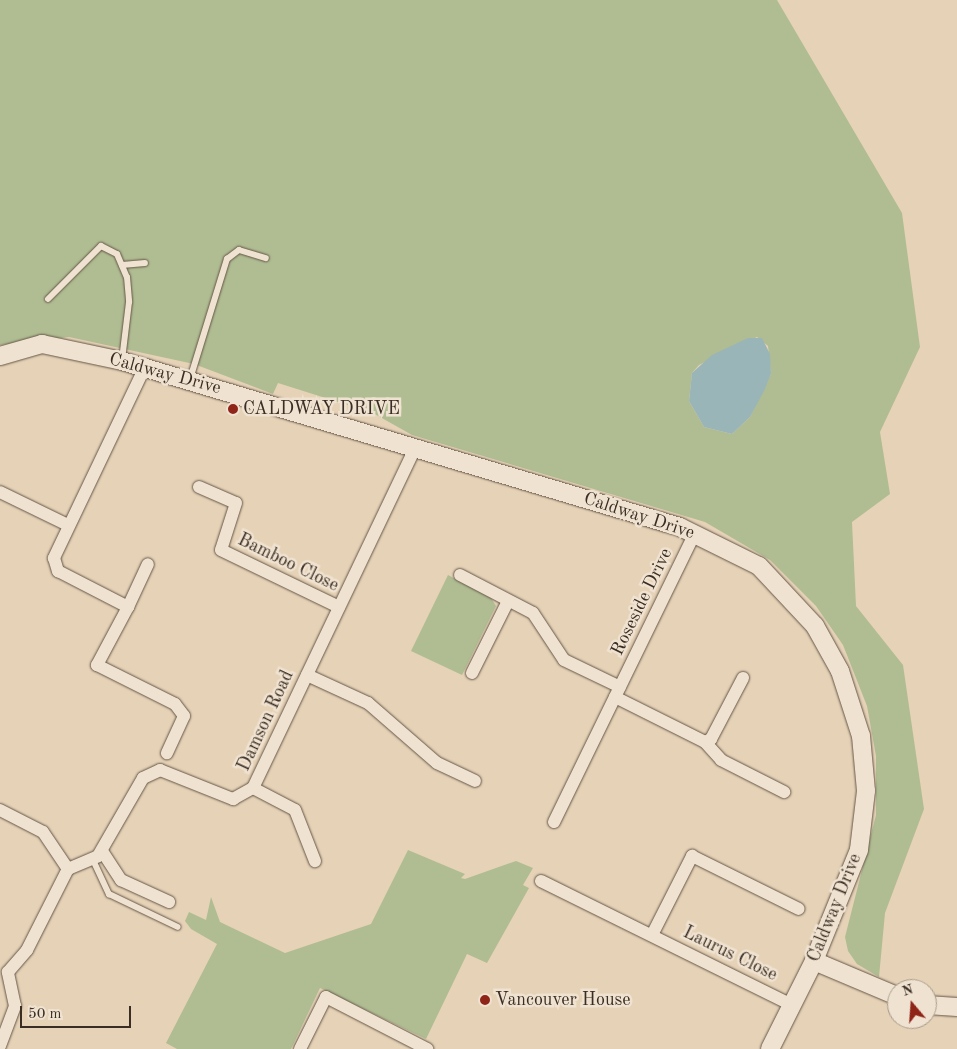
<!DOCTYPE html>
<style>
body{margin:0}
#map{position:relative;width:957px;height:1049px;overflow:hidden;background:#e6d2b6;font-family:"Old Standard TT",serif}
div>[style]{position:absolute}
.green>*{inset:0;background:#b0bd92}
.water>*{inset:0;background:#99b5b7}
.roads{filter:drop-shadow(0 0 1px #645648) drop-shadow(0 0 1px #645648)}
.lane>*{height:6px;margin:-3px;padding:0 3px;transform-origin:3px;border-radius:3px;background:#efe2d0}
.street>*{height:12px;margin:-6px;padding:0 6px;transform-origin:6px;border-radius:6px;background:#efe2d0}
.secondary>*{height:18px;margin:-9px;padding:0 9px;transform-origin:9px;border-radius:9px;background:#efe2d0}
.dots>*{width:14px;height:14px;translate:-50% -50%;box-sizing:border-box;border:2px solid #efe2d0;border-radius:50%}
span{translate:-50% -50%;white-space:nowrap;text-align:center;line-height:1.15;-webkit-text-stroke:5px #efe2d0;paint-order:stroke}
.street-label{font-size:18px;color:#392d24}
.poi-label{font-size:18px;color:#392d24}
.left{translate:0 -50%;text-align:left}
.north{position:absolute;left:887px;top:979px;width:50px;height:50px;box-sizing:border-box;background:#efe2d0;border:1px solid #a69a8b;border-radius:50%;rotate:342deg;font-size:14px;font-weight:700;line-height:20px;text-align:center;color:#392d24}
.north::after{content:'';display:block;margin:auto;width:18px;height:22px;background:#8f2418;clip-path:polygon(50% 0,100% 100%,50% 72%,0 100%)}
.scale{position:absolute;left:20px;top:1006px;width:111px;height:22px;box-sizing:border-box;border:2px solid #392d24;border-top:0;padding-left:6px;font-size:15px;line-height:18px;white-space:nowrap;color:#392d24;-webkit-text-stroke:4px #efe2d0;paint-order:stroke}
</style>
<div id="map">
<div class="green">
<div style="clip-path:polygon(evenodd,0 0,777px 0,902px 213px,920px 347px,880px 432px,890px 494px,852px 522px,856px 606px,903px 665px,924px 809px,885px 913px,879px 977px,857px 964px,848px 951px,845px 937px,876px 815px,876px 756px,867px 706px,843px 645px,816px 606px,770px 560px,705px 522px,412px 435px,373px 413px,278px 383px,273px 394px,194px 364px,69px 337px,0 345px,0 0,757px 337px,768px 346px,771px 374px,750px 417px,732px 434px,704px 427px,689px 401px,692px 373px,699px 365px,757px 337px)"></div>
<div style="clip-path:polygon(448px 575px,491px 598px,496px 606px,462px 675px,411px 651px)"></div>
<div style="clip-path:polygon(408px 850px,465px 874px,461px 878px,465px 879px,516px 861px,533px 868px,523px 885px,529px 888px,487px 963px,467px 954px,426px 1039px,320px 988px,291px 1049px,177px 1049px,166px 1043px,217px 944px,191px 929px,185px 921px,189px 912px,206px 920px,211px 897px,220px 922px,285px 953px,371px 924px)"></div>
</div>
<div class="water">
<div style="clip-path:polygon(748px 338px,762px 338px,770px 354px,771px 374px,764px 391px,750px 417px,732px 434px,704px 427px,689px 401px,692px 373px,712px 355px)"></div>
</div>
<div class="roads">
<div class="lane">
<div style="left:122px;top:265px;width:23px;rotate:-5deg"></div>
<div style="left:48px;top:299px;width:75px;rotate:-45deg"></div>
<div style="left:101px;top:246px;width:18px;rotate:27deg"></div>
<div style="left:117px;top:254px;width:25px;rotate:67deg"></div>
<div style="left:127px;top:277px;width:25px;rotate:85deg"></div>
<div style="left:129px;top:302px;width:58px;rotate:96.9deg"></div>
<div style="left:190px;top:379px;width:126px;rotate:-72.9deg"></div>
<div style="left:227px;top:259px;width:15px;rotate:-37deg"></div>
<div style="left:239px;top:250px;width:28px;rotate:17deg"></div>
<div style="left:93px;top:860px;width:38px;rotate:65deg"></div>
<div style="left:109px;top:894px;width:76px;rotate:25.6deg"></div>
</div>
<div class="street">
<div style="left:145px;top:367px;width:212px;rotate:115.5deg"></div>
<div style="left:54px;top:558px;width:14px;rotate:73deg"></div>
<div style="left:58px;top:571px;width:79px;rotate:27.2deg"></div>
<div style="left:128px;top:607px;width:66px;rotate:118.1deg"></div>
<div style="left:97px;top:665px;width:87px;rotate:26.6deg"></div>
<div style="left:175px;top:704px;width:15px;rotate:53deg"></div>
<div style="left:184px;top:716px;width:41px;rotate:114.7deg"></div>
<div style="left:199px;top:487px;width:40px;rotate:23.4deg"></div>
<div style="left:236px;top:503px;width:49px;rotate:107.7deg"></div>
<div style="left:221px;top:550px;width:131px;rotate:25.8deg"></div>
<div style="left:0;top:492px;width:76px;rotate:25.9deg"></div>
<div style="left:460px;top:575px;width:82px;rotate:27.5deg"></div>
<div style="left:533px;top:613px;width:56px;rotate:56.6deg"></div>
<div style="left:564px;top:660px;width:62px;rotate:25.7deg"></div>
<div style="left:128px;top:607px;width:47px;rotate:-65.1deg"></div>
<div style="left:472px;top:673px;width:80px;rotate:-63.4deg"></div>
<div style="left:307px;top:675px;width:67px;rotate:24.7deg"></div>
<div style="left:368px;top:703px;width:91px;rotate:41deg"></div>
<div style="left:437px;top:763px;width:42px;rotate:25.3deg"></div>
<div style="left:615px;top:697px;width:101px;rotate:26.6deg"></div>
<div style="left:705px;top:742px;width:24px;rotate:48deg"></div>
<div style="left:721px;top:760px;width:71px;rotate:26.9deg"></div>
<div style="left:705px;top:742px;width:7px;rotate:-27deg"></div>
<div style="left:711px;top:739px;width:69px;rotate:-62.3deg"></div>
<div style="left:253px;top:788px;width:47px;rotate:27.6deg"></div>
<div style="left:295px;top:810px;width:55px;rotate:68.6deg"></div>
<div style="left:0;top:810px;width:48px;rotate:27.1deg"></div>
<div style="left:43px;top:832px;width:45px;rotate:56deg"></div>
<div style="left:554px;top:822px;width:322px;rotate:-64deg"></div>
<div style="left:102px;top:851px;width:35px;rotate:57deg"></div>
<div style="left:121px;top:880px;width:53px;rotate:24.6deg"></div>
<div style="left:541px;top:881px;width:280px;rotate:26.3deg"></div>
<div style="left:652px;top:935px;width:89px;rotate:-63.1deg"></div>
<div style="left:692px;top:856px;width:119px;rotate:26.4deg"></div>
<div style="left:8px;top:972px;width:29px;rotate:-49deg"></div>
<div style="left:27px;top:950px;width:91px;rotate:-63.2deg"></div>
<div style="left:68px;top:869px;width:33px;rotate:-23deg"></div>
<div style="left:98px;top:856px;width:90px;rotate:-60deg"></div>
<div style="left:143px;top:778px;width:19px;rotate:-25deg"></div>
<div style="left:160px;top:770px;width:79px;rotate:21.7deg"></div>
<div style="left:233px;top:799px;width:23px;rotate:-29deg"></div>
<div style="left:253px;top:788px;width:378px;rotate:-64.5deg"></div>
<div style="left:0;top:1046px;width:43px;rotate:-69.4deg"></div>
<div style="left:15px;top:1006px;width:35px;rotate:-102deg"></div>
<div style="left:300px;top:1049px;width:58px;rotate:-63.4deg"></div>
<div style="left:326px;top:997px;width:114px;rotate:27.2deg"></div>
</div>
<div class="secondary">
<div style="left:0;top:356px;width:44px;rotate:-15.9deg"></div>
<div style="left:42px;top:344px;width:82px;rotate:12deg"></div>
<div style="left:122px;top:361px;width:582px;rotate:16.57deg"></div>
<div style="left:680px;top:527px;width:88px;rotate:26.3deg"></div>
<div style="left:759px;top:566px;width:82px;rotate:47deg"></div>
<div style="left:815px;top:626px;width:51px;rotate:60.9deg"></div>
<div style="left:840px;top:671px;width:68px;rotate:72.1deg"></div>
<div style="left:861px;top:736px;width:55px;rotate:84.8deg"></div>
<div style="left:866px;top:791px;width:59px;rotate:96.8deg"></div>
<div style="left:859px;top:850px;width:120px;rotate:112.1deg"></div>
<div style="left:814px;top:961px;width:98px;rotate:116.6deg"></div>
<div style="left:814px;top:961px;width:90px;rotate:22.9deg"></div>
<div style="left:927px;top:1005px;width:30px;rotate:4deg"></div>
</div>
</div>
<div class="dots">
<div style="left:233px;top:409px;background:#8f2418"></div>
<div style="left:485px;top:1000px;background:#8f2418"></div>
</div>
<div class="street-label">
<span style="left:165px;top:374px;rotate:15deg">Caldway Drive</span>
<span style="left:639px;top:516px;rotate:18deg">Caldway Drive</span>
<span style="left:288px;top:563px;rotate:26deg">Bamboo Close</span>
<span style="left:642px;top:602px;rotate:-64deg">Roseside Drive</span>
<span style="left:266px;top:721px;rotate:-65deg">Damson Road</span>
<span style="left:835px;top:908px;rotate:-68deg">Caldway Drive</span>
<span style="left:730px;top:954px;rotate:26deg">Laurus Close</span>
</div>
<div class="poi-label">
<span class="left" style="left:243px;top:409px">CALDWAY DRIVE</span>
<span class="left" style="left:495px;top:1000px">Vancouver House</span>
</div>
<div class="north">N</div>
<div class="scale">50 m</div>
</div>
